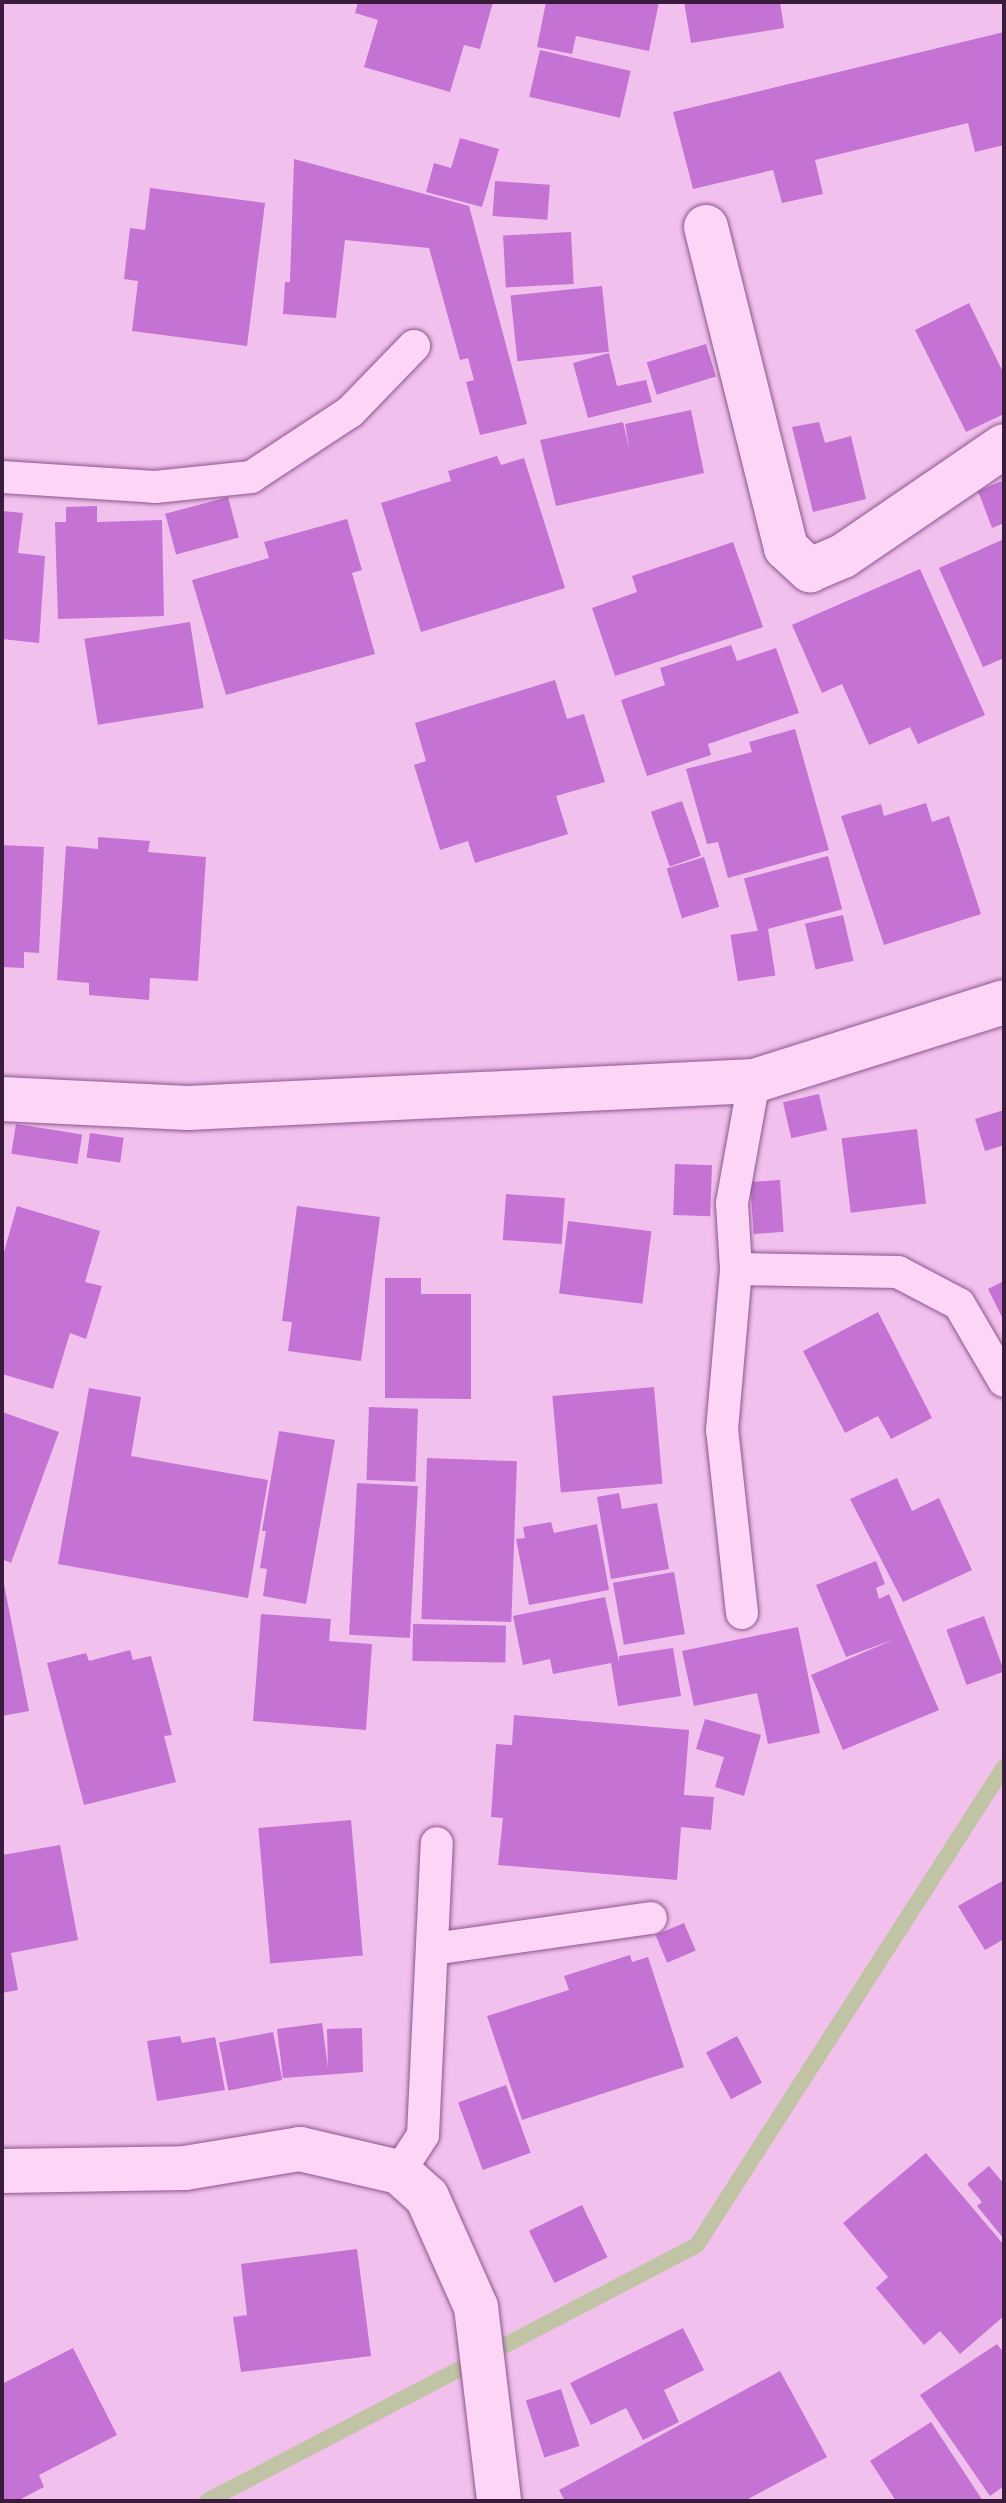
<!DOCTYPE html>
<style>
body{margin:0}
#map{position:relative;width:1006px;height:2503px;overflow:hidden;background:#f2c0ec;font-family:"Source Serif 4",serif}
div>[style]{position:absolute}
.stream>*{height:16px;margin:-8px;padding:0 8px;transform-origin:8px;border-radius:8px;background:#c0c4a4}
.building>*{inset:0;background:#c472d4;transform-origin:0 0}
.roads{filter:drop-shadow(0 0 2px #8b568e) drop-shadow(0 0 2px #8b568e)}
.lane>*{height:32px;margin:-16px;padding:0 16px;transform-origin:16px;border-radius:16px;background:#fcd5f7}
.street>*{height:44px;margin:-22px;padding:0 22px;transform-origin:22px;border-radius:22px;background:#fcd5f7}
span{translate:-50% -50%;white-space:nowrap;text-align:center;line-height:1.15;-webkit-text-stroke:6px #f9d1f4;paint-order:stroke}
.frame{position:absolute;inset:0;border:4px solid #391c3c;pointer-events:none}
</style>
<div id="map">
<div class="stream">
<div style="left:207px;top:2501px;width:553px;rotate:-27.58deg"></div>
<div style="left:697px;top:2245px;width:568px;rotate:-57.29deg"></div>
</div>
<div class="building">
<div style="clip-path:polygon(358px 2px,493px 2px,480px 49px,464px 45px,450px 92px,364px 67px,378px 20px,355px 13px)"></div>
<div style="clip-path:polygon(546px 2px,659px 2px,649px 51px,576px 36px,572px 54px,537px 47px)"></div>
<div style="clip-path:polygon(684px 2px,780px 2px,784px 28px,691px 43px)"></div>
<div style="clip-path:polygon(1004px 32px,1004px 145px,975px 152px,968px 123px,815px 160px,823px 194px,782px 203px,773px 170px,693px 189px,673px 112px)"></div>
<div style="left:540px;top:50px;width:93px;height:48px;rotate:13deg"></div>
<div style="clip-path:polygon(460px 138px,499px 149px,482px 207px,426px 192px,434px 163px,451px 168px)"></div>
<div style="clip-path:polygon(294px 159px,469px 206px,527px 424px,480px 435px,466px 382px,474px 380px,468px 358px,460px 360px,429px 248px,345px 240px,336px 318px,283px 314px,285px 282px,290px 282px)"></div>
<div style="left:495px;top:181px;width:55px;height:35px;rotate:4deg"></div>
<div style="clip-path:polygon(150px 188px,265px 203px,247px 346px,132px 331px,138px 281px,124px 279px,130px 228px,145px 230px)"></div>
<div style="left:571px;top:232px;width:52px;height:68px;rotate:87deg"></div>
<div style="left:602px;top:286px;width:66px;height:92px;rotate:84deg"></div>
<div style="clip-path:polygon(969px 303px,1004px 374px,1004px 414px,966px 432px,915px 330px)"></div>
<div style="left:706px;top:344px;width:34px;height:62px;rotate:73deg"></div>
<div style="clip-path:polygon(609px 353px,617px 386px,646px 380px,652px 402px,588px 418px,573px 363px)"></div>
<div style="clip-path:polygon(691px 410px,704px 473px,556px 506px,540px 440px,623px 422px,630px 452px,625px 424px)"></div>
<div style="clip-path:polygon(819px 422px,825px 443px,851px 436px,866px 499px,813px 512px,792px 427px)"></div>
<div style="clip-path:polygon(497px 456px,501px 465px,524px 458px,565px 588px,421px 632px,381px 503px,451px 481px,448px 471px)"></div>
<div style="clip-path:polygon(1004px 480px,1004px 523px,992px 528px,978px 491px)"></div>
<div style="left:228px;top:497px;width:42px;height:65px;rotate:75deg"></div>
<div style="clip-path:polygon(97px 506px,97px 522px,162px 520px,164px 616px,58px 619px,55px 522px,66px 522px,66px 507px)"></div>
<div style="clip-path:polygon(2px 511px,23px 513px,18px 553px,45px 556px,39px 643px,2px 639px)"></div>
<div style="clip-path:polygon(347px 519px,362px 570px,352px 573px,375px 654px,226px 695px,192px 580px,269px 558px,264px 542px)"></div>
<div style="clip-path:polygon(1004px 539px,1004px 658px,983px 667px,939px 568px)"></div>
<div style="clip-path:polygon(733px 542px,763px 627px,615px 676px,592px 608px,637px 592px,632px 576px)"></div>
<div style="clip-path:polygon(920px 569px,985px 715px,918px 744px,910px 727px,869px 745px,842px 684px,822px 693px,792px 625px)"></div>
<div style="left:190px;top:622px;width:87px;height:107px;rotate:81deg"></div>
<div style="clip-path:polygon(731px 645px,737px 661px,776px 648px,799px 713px,708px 744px,711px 755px,647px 776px,621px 700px,665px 685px,660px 668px)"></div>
<div style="clip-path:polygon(555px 680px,567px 719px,584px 714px,605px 782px,556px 796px,568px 834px,475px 863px,468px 841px,440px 850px,414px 765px,426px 761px,415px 723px)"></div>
<div style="clip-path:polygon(795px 729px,829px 850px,728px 878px,718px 842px,707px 844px,686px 769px,752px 752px,749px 742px)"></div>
<div style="left:682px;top:801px;width:58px;height:33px;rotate:71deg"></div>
<div style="clip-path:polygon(926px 803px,932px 822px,949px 816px,981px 914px,884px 945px,841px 816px,881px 804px,884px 816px)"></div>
<div style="clip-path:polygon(98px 837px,150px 841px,148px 852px,206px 857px,198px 981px,150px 978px,149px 1000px,89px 995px,89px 983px,57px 980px,66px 846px,98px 849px)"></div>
<div style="clip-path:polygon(2px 845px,44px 847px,39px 953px,24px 952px,24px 968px,2px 967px)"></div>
<div style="left:828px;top:856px;width:55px;height:87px;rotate:75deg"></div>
<div style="left:704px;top:857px;width:52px;height:39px;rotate:73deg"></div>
<div style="left:843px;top:915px;width:47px;height:39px;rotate:77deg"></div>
<div style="left:768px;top:929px;width:47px;height:38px;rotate:81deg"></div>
<div style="left:819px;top:1094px;width:37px;height:37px;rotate:77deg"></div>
<div style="clip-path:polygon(1004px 1110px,1004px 1145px,985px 1151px,975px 1119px)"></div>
<div style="left:16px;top:1124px;width:67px;height:30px;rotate:9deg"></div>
<div style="left:917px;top:1129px;width:75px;height:76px;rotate:83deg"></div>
<div style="left:90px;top:1133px;width:34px;height:25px;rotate:8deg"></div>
<div style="left:675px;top:1164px;width:37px;height:51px;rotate:2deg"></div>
<div style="left:780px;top:1180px;width:52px;height:30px;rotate:86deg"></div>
<div style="left:506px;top:1194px;width:59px;height:46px;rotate:4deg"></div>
<div style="clip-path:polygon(17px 1206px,100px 1231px,85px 1282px,102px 1286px,86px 1339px,70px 1333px,53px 1389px,2px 1374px,2px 1259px)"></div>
<div style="clip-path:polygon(297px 1206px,380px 1217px,361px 1361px,288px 1351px,292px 1322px,282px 1321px)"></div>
<div style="left:568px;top:1221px;width:84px;height:73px;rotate:7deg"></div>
<div style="clip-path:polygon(385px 1278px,421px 1278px,421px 1294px,471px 1294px,471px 1399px,385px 1398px)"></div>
<div style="clip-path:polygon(1004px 1281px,1004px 1321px,988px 1289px)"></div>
<div style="clip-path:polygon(878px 1312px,932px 1418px,891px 1439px,878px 1416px,845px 1433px,803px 1351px)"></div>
<div style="left:654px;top:1387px;width:97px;height:102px;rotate:85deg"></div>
<div style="clip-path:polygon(89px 1388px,141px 1397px,131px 1456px,268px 1480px,248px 1598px,58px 1564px)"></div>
<div style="left:369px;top:1407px;width:49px;height:73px;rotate:2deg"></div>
<div style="clip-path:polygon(2px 1412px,59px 1432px,11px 1563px,2px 1559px)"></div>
<div style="clip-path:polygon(279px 1431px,335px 1440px,306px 1604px,263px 1596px,267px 1569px,260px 1568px,266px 1531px,262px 1531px)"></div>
<div style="left:427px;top:1458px;width:90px;height:161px;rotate:2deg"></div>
<div style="clip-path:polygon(897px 1478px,912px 1511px,939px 1498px,972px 1570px,903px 1602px,850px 1499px)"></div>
<div style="left:357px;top:1483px;width:61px;height:152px;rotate:3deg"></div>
<div style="clip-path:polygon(619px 1493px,622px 1509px,657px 1503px,669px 1569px,611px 1579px,597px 1497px)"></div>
<div style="clip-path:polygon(551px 1522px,554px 1533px,597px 1524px,609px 1590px,529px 1605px,516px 1539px,525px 1538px,523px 1527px)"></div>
<div style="clip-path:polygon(876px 1561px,885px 1584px,876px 1588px,879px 1599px,889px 1594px,939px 1710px,843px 1750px,811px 1675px,895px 1639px,846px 1657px,816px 1585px)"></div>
<div style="left:674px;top:1572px;width:63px;height:62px;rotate:80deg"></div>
<div style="clip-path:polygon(2px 1574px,29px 1711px,2px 1716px)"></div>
<div style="clip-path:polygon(605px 1597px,619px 1662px,619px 1656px,673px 1648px,681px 1696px,618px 1706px,611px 1663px,553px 1674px,550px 1659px,523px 1665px,513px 1616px)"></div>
<div style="clip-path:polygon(261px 1614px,331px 1619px,329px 1641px,372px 1644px,366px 1730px,253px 1721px)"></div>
<div style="left:984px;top:1616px;width:59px;height:40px;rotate:70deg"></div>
<div style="left:413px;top:1624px;width:93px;height:37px;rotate:1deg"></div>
<div style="clip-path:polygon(798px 1627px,820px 1733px,768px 1744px,757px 1693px,694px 1706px,682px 1651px)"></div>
<div style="clip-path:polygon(130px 1650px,133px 1660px,151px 1656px,172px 1735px,164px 1736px,176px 1782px,84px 1805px,47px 1663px,86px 1653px,89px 1661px)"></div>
<div style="clip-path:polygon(514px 1715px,689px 1730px,684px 1795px,714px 1797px,711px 1830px,681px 1827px,677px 1880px,498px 1865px,503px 1818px,491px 1817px,496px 1744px,512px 1745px)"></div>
<div style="clip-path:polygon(705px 1719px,761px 1735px,744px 1796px,715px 1787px,724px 1757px,696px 1749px)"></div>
<div style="left:351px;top:1820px;width:136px;height:93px;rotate:85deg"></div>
<div style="clip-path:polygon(60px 1845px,78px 1940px,11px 1953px,18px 1990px,2px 1993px,2px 1855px)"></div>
<div style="clip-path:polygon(1004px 1880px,1004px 1939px,985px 1950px,958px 1906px)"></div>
<div style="left:684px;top:1923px;width:30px;height:31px;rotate:67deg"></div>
<div style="clip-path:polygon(630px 1955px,632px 1962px,648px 1957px,684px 2067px,522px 2120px,487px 2016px,569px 1990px,564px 1976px)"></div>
<div style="clip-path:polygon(322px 2023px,328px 2068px,327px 2029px,362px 2028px,363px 2072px,283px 2078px,277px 2029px)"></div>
<div style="left:273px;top:2032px;width:49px;height:55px;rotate:79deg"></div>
<div style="clip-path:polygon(180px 2036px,182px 2043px,215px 2037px,225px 2090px,157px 2101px,147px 2041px)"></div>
<div style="left:737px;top:2036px;width:53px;height:35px;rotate:62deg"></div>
<div style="left:506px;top:2085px;width:72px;height:51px;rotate:70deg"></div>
<div style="clip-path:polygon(926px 2153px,1004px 2245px,1004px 2316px,960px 2354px,940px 2331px,924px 2345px,876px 2288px,888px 2277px,843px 2223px)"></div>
<div style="clip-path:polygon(989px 2166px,1004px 2184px,1004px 2239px,977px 2206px,982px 2202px,967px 2184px)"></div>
<div style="left:582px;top:2205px;width:58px;height:59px;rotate:64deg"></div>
<div style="clip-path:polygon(357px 2249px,371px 2356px,241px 2372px,233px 2317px,247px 2315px,241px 2264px)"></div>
<div style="clip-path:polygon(683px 2328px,704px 2370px,664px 2390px,679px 2422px,643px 2440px,626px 2408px,591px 2425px,570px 2383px)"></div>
<div style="clip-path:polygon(997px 2344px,1004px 2353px,1004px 2486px,990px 2496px,920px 2395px)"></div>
<div style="clip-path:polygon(73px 2348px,117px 2435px,39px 2475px,44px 2487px,17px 2501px,2px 2501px,2px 2384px)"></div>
<div style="clip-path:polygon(780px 2371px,827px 2457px,744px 2501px,565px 2501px,559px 2490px)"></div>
<div style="left:561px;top:2389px;width:60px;height:37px;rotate:72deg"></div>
<div style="clip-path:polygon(931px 2422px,983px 2501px,896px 2501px,870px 2461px)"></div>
</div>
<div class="roads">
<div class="lane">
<div style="left:2px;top:477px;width:153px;rotate:3.7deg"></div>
<div style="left:155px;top:487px;width:97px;rotate:-5.9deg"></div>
<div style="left:251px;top:477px;width:118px;rotate:-33.3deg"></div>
<div style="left:350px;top:412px;width:92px;rotate:-45.9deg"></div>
<div style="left:736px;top:1269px;width:162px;rotate:1.1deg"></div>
<div style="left:898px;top:1272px;width:69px;rotate:27.7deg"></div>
<div style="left:959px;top:1304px;width:89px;rotate:59.7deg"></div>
<div style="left:742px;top:1613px;width:184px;rotate:-96.2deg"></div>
<div style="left:722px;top:1430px;width:162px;rotate:-85deg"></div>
<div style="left:736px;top:1269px;width:66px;rotate:-93.5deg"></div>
<div style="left:732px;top:1203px;width:124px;rotate:-79.8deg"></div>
<div style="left:433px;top:1949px;width:220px;rotate:-8.1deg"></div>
<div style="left:399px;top:2172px;width:44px;rotate:-57deg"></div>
<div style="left:423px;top:2135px;width:292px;rotate:-87.3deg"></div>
</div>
<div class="street">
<div style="left:706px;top:227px;width:331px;rotate:76deg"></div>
<div style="left:786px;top:548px;width:33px;rotate:43deg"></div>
<div style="left:810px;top:570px;width:36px;rotate:-23deg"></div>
<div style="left:843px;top:556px;width:195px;rotate:-34.3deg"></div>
<div style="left:2px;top:1099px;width:186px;rotate:2.8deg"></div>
<div style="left:188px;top:1108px;width:567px;rotate:-2.73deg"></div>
<div style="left:754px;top:1081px;width:262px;rotate:-17.5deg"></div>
<div style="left:2px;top:2171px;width:183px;rotate:-0.9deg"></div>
<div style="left:185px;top:2168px;width:117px;rotate:-9.4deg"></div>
<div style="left:300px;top:2149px;width:102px;rotate:13.1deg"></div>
<div style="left:399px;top:2172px;width:38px;rotate:42deg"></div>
<div style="left:427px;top:2197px;width:120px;rotate:66deg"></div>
<div style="left:476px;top:2307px;width:195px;rotate:83.2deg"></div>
</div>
</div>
<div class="frame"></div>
</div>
